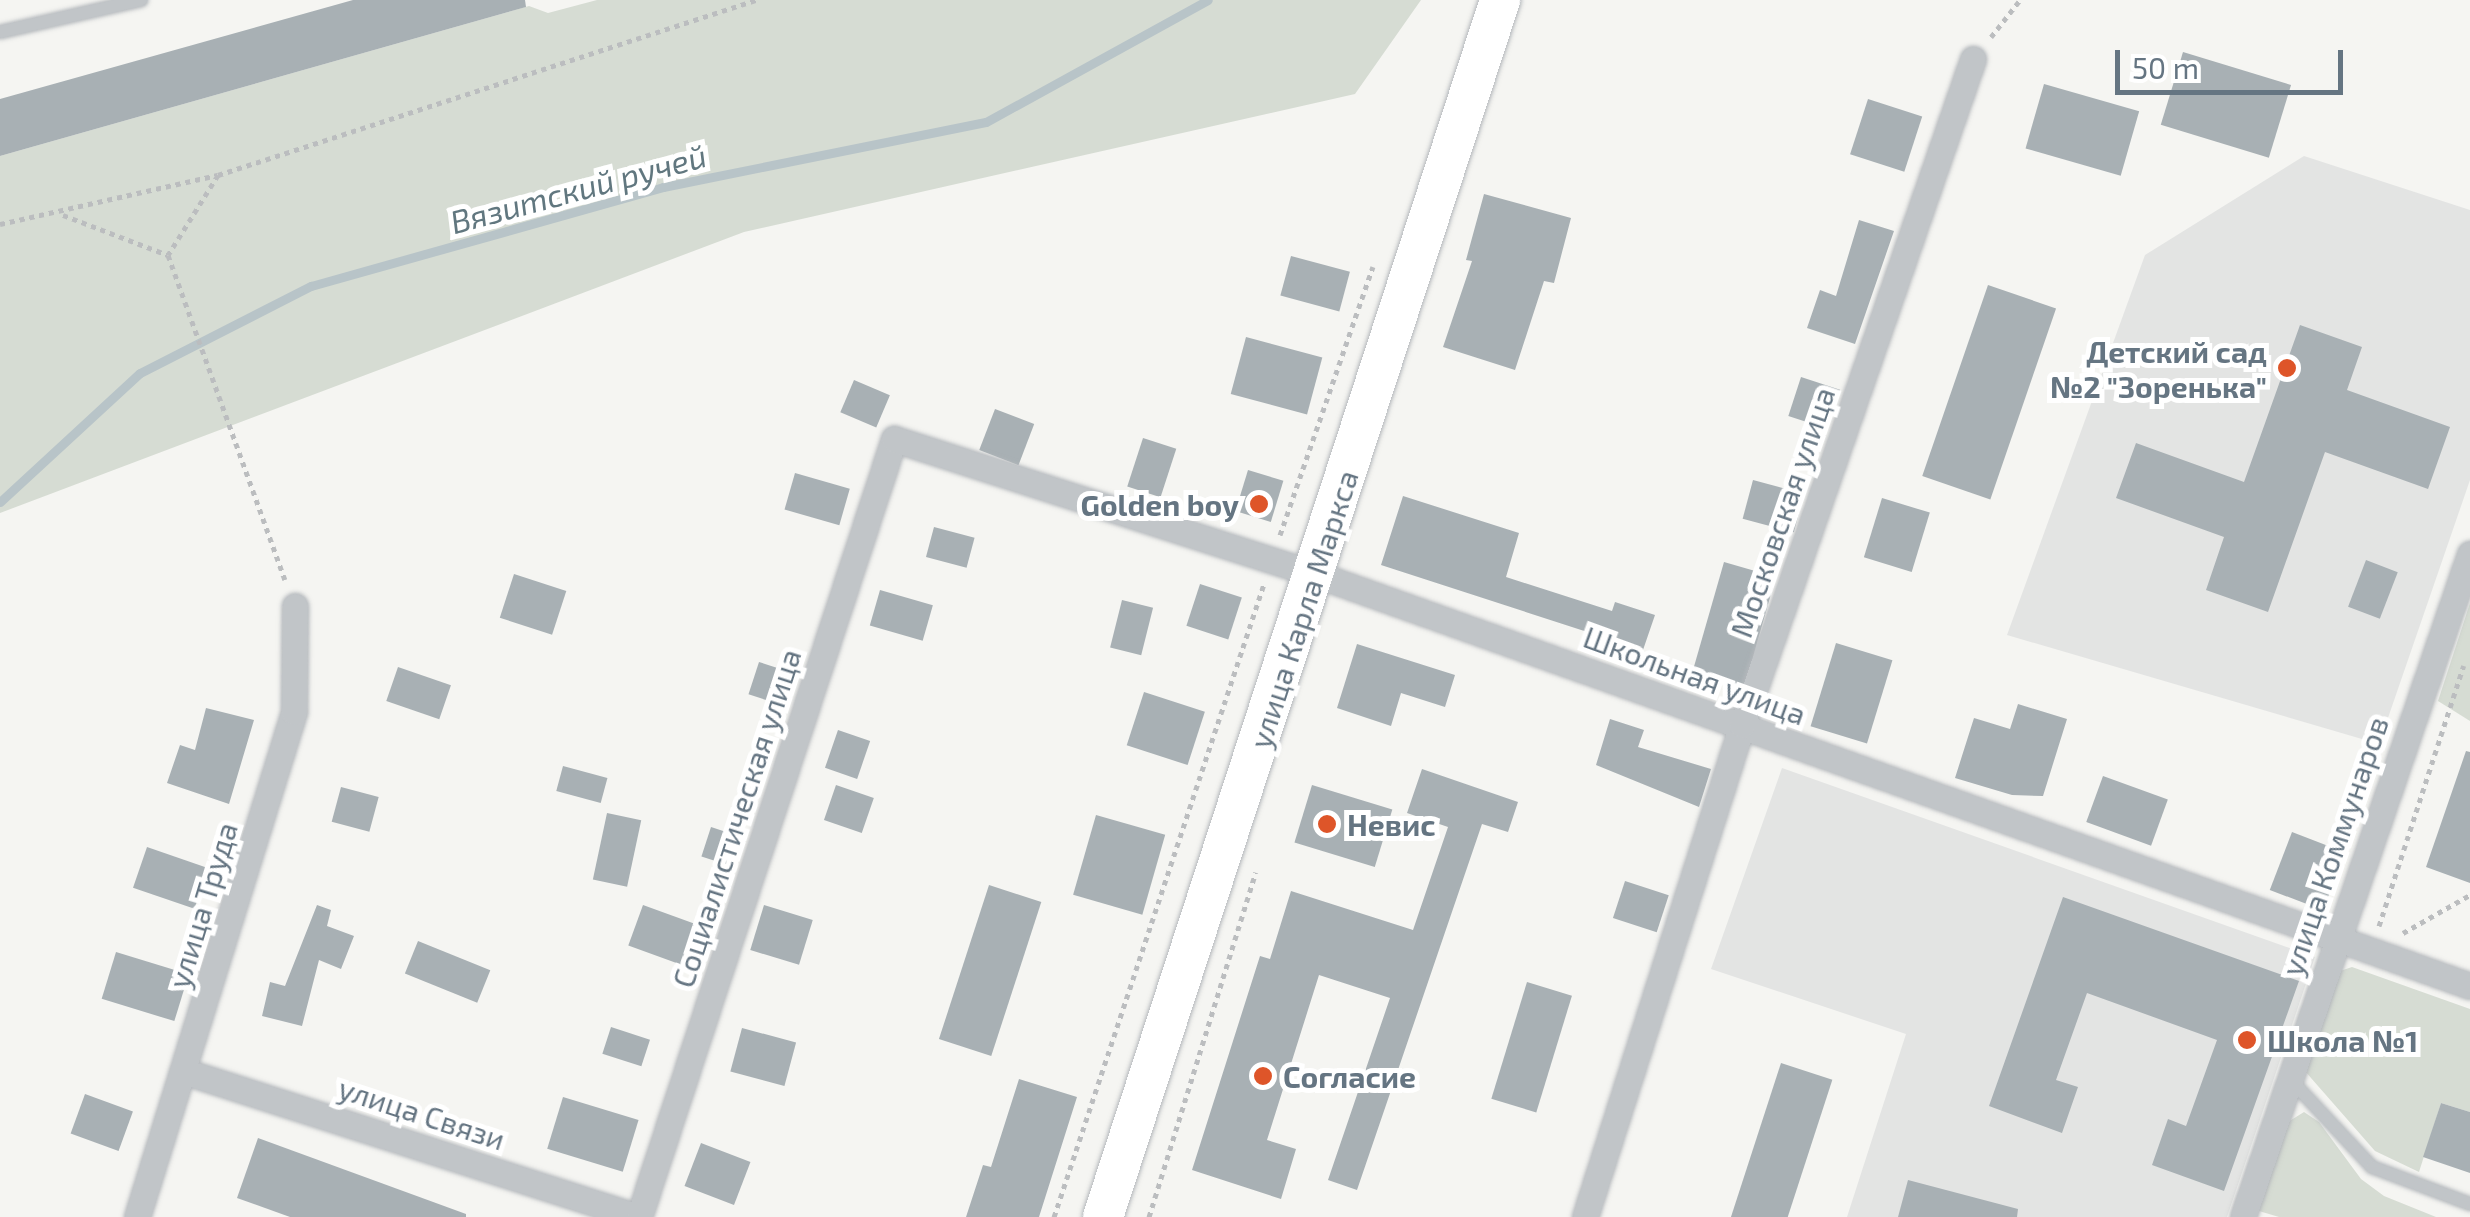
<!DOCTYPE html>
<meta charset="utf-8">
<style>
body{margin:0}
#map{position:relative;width:2470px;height:1217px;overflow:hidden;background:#f5f5f2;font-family:"Exo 2",sans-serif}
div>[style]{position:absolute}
.built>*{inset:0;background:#e3e4e3}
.green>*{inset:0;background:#d6dcd3}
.stream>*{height:9px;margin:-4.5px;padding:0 4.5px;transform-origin:4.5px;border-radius:4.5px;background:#b8c4c8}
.building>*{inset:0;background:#a8b0b4;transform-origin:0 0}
.path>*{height:5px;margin-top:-2.5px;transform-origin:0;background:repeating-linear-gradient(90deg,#bbbdbf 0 5px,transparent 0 10px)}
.roads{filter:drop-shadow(0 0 2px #b4b8bc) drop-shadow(0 0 2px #b4b8bc)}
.service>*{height:12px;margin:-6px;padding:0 6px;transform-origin:6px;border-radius:6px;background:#c1c5c8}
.minor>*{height:25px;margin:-12.5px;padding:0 12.5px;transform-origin:12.5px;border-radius:12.5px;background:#c1c5c8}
.primary>*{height:40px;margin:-20px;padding:0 20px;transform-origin:20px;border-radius:20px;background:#fff}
.dots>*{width:28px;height:28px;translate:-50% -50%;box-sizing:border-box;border:5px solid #fff;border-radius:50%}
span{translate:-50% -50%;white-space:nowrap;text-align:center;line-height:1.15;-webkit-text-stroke:10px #fff;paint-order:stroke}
.poi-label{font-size:30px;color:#657582;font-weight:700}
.right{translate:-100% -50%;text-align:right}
.left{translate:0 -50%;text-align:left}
.street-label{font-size:30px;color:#657582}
.water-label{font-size:32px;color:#61777f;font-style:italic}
.scale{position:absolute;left:2115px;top:50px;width:228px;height:45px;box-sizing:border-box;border:5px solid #657582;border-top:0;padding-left:12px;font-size:30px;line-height:35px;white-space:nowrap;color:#657582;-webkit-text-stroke:8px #fff;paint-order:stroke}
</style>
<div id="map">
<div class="built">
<div style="clip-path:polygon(2304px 156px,2470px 210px,2470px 480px,2379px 744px,2007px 635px,2145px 255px)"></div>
<div style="clip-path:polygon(1782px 768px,2315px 957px,2227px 1217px,1847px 1217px,1906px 1034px,1711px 969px)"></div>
</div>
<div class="green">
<div style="clip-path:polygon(597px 0,1421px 0,1355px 94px,744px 232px,0 513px,0 156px,529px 6px,548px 13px)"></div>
<div style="clip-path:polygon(2470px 603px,2470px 721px,2438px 701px)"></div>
<div style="clip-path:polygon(2352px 967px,2470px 1009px,2470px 1112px,2441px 1103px,2419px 1172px,2375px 1151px,2304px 1070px,2337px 972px)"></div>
<div style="clip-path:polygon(2304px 1112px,2319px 1122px,2361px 1179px,2384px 1196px,2436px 1217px,2279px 1217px,2259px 1211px,2283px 1125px)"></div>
</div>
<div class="stream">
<div style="left:0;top:502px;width:190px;rotate:-42.7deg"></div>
<div style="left:140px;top:373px;width:192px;rotate:-27deg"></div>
<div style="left:311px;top:286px;width:366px;rotate:-15.7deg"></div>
<div style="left:663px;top:187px;width:329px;rotate:-11.4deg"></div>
<div style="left:986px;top:122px;width:253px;rotate:-28.8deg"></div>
</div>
<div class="building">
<div style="clip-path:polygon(353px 0,525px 0,526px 7px,0 156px,0 99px)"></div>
<div style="left:2183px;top:52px;width:113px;height:76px;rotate:17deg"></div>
<div style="left:2044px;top:84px;width:99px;height:67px;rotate:16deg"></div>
<div style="left:1868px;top:99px;width:57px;height:58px;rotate:18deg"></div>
<div style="clip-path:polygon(1484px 194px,1571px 218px,1554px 283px,1544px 281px,1515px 370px,1443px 347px,1472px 261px,1466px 260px)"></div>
<div style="clip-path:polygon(1859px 220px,1894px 231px,1855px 344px,1807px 328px,1820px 290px,1836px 296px)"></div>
<div style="left:1291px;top:256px;width:61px;height:41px;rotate:15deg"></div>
<div style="left:1988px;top:285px;width:72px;height:202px;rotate:19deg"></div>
<div style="clip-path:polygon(2300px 325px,2362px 347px,2347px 390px,2450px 427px,2428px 489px,2325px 452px,2268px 612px,2206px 590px,2224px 537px,2116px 498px,2136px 443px,2244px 482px)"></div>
<div style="left:1246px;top:337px;width:79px;height:59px;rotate:15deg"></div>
<div style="left:1801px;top:377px;width:41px;height:41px;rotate:18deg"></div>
<div style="left:854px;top:380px;width:39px;height:35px;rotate:23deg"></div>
<div style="left:995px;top:409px;width:42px;height:44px;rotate:21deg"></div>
<div style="left:1143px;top:438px;width:35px;height:51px;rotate:18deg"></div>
<div style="left:1248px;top:470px;width:37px;height:43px;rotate:17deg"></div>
<div style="left:795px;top:473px;width:57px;height:38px;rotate:16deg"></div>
<div style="left:1753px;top:480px;width:53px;height:40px;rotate:15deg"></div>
<div style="clip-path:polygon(1403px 496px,1519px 533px,1506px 577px,1612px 611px,1615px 602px,1655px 615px,1643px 650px,1381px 565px)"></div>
<div style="left:1882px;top:498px;width:50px;height:62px;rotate:17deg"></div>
<div style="left:934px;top:527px;width:42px;height:31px;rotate:15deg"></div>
<div style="left:2366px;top:560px;width:34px;height:50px;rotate:21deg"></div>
<div style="left:1724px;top:562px;width:54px;height:116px;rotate:16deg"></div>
<div style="left:514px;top:574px;width:55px;height:46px;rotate:18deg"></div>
<div style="left:1200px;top:584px;width:44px;height:44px;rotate:18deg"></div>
<div style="left:880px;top:590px;width:55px;height:37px;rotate:16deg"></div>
<div style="left:1122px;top:600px;width:32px;height:49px;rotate:14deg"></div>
<div style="left:1836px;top:643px;width:59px;height:87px;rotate:17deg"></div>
<div style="clip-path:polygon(1357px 644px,1455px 675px,1445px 707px,1401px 693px,1391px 726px,1337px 708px)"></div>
<div style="left:759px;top:662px;width:42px;height:34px;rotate:18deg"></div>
<div style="left:398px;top:667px;width:56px;height:36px;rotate:19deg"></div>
<div style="left:1144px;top:692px;width:64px;height:56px;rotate:18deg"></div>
<div style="clip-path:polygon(2018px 704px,2067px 719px,2043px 796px,2012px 795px,1955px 778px,1974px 718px,2010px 729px)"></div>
<div style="clip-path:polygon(206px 708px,254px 720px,229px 804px,167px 783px,180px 745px,195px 750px)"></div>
<div style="clip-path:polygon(1610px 719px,1644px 730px,1638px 747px,1711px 769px,1699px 807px,1596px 765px)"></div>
<div style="left:838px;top:730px;width:34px;height:40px;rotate:19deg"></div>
<div style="clip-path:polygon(2466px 751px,2470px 752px,2470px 883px,2426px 867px)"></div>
<div style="left:563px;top:766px;width:46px;height:26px;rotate:15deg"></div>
<div style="clip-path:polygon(1422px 769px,1518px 802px,1508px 832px,1482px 824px,1357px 1190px,1328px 1180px,1390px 998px,1319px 975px,1267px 1140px,1296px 1149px,1281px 1199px,1192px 1170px,1260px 956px,1270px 959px,1291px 891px,1413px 930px,1448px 827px,1407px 813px)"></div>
<div style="left:2103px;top:776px;width:69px;height:49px;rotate:20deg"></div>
<div style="left:836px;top:785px;width:40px;height:37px;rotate:19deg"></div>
<div style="left:1312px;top:785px;width:84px;height:60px;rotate:17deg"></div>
<div style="left:341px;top:787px;width:39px;height:36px;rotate:15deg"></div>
<div style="left:607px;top:813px;width:35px;height:68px;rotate:12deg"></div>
<div style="left:1096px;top:815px;width:72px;height:83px;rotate:16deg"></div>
<div style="left:711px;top:827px;width:32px;height:31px;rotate:18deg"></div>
<div style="left:2292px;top:832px;width:57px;height:62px;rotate:21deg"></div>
<div style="left:147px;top:847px;width:65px;height:43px;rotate:19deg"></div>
<div style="left:1625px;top:881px;width:46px;height:39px;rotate:18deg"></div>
<div style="left:989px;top:885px;width:55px;height:162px;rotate:18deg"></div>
<div style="clip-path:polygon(2063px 897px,2299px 981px,2224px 1191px,2152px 1165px,2168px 1119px,2186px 1126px,2217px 1040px,2087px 993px,2056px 1080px,2078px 1087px,2062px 1133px,1989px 1106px)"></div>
<div style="clip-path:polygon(317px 905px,331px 910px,327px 926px,354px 936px,341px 969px,319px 960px,302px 1026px,262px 1016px,270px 982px,285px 986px)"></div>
<div style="left:643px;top:905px;width:63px;height:43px;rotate:20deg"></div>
<div style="left:764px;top:905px;width:51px;height:47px;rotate:17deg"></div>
<div style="left:418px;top:941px;width:78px;height:35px;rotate:22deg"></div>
<div style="left:116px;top:952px;width:76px;height:49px;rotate:17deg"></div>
<div style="left:1527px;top:982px;width:47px;height:122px;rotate:17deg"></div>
<div style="left:611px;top:1027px;width:41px;height:28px;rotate:18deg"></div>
<div style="left:742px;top:1028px;width:56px;height:45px;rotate:15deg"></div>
<div style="left:1781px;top:1063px;width:54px;height:162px;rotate:18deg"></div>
<div style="clip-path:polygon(1019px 1079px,1077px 1097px,1039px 1217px,966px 1217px,983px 1165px,991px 1167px)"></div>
<div style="left:85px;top:1094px;width:51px;height:42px;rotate:20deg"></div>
<div style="left:563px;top:1097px;width:79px;height:54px;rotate:17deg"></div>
<div style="clip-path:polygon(2441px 1103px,2470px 1112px,2470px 1173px,2423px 1157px)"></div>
<div style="clip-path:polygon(258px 1138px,466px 1214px,466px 1217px,290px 1217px,237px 1198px)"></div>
<div style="left:701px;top:1143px;width:53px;height:46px;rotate:21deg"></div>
<div style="clip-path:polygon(1908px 1180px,2018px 1209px,2017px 1217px,1898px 1217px)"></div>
</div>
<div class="path">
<div style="left:1991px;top:37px;width:47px;rotate:-51.9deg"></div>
<div style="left:218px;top:175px;width:566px;rotate:-18.02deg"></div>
<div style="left:63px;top:215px;width:112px;rotate:20.9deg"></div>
<div style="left:0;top:224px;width:223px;rotate:-12.7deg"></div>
<div style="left:218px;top:175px;width:94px;rotate:122deg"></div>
<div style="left:168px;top:255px;width:345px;rotate:70.2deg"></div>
<div style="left:1280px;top:535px;width:284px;rotate:-70.9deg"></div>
<div style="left:2379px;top:926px;width:274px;rotate:-72deg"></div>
<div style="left:2403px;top:933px;width:77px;rotate:-29.6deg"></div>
<div style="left:1054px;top:1217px;width:667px;rotate:-71.65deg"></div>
<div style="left:1149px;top:1217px;width:361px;rotate:-72.8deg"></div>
</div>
<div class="roads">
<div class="service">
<div style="left:0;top:32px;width:145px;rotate:-12.8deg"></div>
<div style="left:2289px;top:1078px;width:122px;rotate:47deg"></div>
<div style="left:2372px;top:1167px;width:105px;rotate:20.7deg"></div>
</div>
<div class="minor">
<div style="left:186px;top:1072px;width:474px;rotate:17.8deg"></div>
<div style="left:137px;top:1217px;width:529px;rotate:-72.73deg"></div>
<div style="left:294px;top:712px;width:106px;rotate:-89.5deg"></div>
<div style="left:639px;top:1217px;width:819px;rotate:-71.85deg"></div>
<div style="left:894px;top:439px;width:442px;rotate:17.8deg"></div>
<div style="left:1315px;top:574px;width:1226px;rotate:19.63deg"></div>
<div style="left:1585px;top:1217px;width:516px;rotate:-72.3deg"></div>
<div style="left:1742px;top:725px;width:705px;rotate:-70.87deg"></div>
<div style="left:2243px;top:1217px;width:701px;rotate:-71.1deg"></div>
</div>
<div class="primary">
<div style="left:1103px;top:1217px;width:1280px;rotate:-71.93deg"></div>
</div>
</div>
<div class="dots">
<div style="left:2287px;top:368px;background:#de5529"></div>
<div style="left:1259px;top:504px;background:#de5529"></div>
<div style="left:1327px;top:824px;background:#de5529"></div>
<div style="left:2247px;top:1040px;background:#de5529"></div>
<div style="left:1263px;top:1076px;background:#de5529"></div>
</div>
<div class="poi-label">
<span class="right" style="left:2267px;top:368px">Детский сад<br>№2 "Зоренька"</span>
<span class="right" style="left:1239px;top:504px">Golden boy</span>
<span class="left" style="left:1347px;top:824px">Невис</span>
<span class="left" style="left:2267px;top:1040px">Школа №1</span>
<span class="left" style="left:1283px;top:1076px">Согласие</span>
</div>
<div class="street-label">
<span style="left:1782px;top:512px;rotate:-71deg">Московская улица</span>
<span style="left:1303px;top:609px;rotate:-72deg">улица Карла Маркса</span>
<span style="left:1695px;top:675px;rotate:20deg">Школьная улица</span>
<span style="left:736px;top:818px;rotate:-72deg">Социалистическая улица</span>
<span style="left:2334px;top:846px;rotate:-71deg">улица Коммунаров</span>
<span style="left:202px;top:905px;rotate:-73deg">улица Труда</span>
<span style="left:422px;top:1113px;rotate:18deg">улица Связи</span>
</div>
<div class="water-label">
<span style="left:578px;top:188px;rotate:-15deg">Вязитский ручей</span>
</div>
<div class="scale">50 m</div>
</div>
